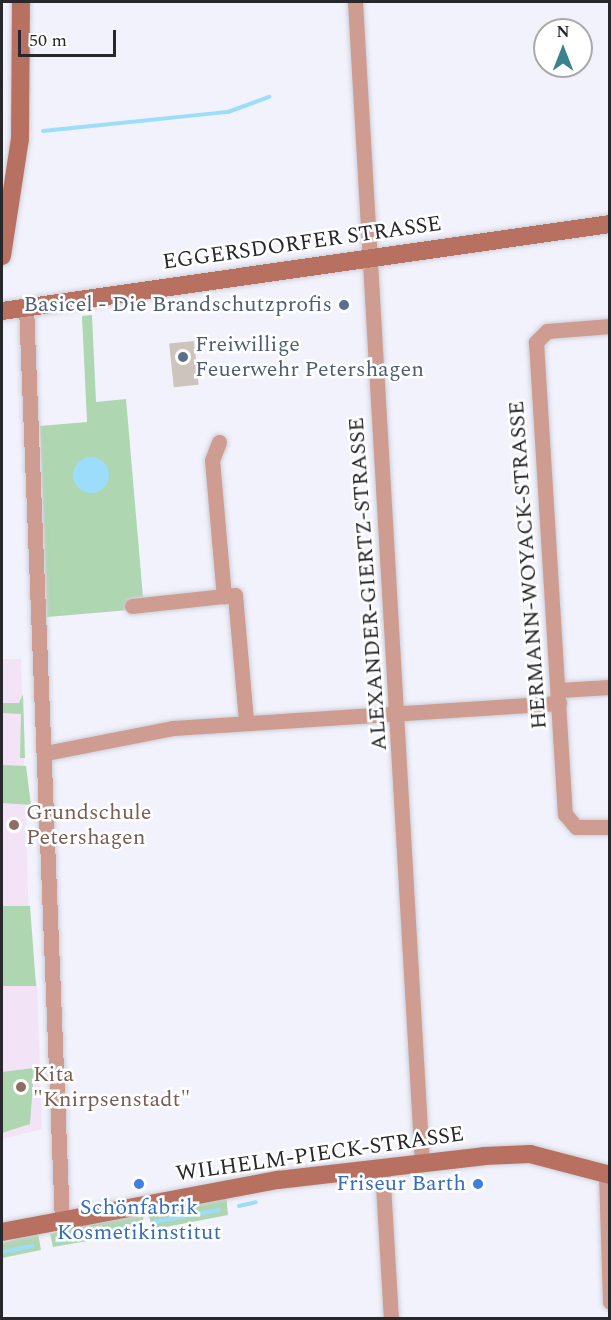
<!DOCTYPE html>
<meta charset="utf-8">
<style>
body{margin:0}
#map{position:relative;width:611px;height:1320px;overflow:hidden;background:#f1f2fc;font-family:Spectral,serif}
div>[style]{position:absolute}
.education>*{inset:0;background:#f2e3f6}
.green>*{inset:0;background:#aed6b0}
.water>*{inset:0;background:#9bddfb}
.round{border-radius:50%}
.stream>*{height:4px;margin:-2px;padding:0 2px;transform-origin:2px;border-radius:2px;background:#9bddfb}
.building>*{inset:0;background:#cdc4be;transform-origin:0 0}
.roads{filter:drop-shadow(0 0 2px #cdced7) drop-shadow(0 0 2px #cdced7)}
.street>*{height:15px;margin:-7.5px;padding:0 7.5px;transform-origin:7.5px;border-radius:7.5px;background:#ce9c90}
.secondary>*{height:18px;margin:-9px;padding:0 9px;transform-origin:9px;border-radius:9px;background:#b87060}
.dots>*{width:16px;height:16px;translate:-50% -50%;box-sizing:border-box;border:3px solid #fff;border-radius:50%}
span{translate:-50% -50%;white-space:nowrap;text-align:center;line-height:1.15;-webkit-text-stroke:5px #fff;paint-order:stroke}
.street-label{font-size:22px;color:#28282c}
.service-label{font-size:22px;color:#4e5e75}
.right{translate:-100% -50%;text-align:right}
.left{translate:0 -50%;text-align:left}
.education-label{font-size:22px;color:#785e54}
.shop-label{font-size:22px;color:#366cbe}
.frame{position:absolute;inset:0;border:3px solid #28282c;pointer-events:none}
.north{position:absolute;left:533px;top:18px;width:60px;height:60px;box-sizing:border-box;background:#fff;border:2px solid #a9a9ab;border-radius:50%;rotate:0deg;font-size:16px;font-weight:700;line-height:24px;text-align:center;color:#28282c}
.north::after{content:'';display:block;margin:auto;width:21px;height:27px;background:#3c818e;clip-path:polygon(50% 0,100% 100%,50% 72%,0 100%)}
.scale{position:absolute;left:18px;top:30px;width:98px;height:27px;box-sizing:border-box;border:3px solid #28282c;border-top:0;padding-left:8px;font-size:18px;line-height:21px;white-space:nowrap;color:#28282c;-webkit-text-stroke:4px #fff;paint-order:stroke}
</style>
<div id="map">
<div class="education">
<div style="clip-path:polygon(2px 659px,21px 659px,30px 962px,37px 984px,42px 1129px,2px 1139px)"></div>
</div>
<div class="green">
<div style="clip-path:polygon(92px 315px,96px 402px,126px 399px,143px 597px,129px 599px,129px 610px,47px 617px,40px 426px,87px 422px,82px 316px)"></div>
<div style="clip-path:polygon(23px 694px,25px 758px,20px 758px,21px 714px,2px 713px,2px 703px,19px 703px)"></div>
<div style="clip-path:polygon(2px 765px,26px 766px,31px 805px,2px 803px)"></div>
<div style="clip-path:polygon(2px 906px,30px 906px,36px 986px,2px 986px)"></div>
<div style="clip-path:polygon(34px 1068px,30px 1124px,2px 1133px,2px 1072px)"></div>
<div style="clip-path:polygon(226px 1194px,228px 1215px,155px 1229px,151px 1224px,148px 1212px)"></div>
<div style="clip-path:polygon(134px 1212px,143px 1213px,144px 1231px,53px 1247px,50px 1234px,90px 1221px,131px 1217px)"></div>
<div style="clip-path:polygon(38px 1233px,41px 1250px,2px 1258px,2px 1243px)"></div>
</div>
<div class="water">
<div class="round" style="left:73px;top:457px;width:36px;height:36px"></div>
</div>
<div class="stream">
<div style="left:43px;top:131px;width:186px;rotate:-5.9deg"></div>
<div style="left:228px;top:112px;width:44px;rotate:-20.1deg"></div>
<div style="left:239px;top:1206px;width:17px;rotate:-13deg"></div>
<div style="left:155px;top:1222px;width:65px;rotate:-10.6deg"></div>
<div style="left:57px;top:1241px;width:79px;rotate:-10.9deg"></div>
<div style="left:2px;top:1252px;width:31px;rotate:-11deg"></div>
</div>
<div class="building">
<div style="left:194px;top:341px;width:44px;height:25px;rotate:84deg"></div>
</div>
<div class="roads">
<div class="street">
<div style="left:355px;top:2px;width:1163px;rotate:86.7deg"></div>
<div style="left:26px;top:306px;width:916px;rotate:87.75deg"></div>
<div style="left:610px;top:326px;width:63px;rotate:175.5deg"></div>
<div style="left:547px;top:331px;width:16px;rotate:135deg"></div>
<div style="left:536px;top:342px;width:473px;rotate:86.5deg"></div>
<div style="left:565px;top:814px;width:17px;rotate:50deg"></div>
<div style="left:576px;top:827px;width:34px"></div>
<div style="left:219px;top:442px;width:19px;rotate:111deg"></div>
<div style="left:212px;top:460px;width:137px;rotate:85deg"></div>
<div style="left:224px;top:596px;width:11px;rotate:-5deg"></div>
<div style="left:235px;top:595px;width:127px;rotate:85deg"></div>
<div style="left:132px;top:606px;width:93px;rotate:-6.2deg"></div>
<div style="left:559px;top:690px;width:51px;rotate:-3.4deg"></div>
<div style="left:46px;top:753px;width:129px;rotate:-11.1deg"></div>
<div style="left:173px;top:728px;width:387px;rotate:-3.7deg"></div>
<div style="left:382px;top:1168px;width:150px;rotate:86.6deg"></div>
<div style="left:606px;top:1174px;width:128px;rotate:88.2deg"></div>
</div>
<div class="secondary">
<div style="left:2px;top:256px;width:118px;rotate:-81.3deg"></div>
<div style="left:20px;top:139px;width:137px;rotate:-89.6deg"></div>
<div style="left:2px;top:311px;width:614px;rotate:-8.14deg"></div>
<div style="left:2px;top:1232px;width:281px;rotate:-10.7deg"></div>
<div style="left:278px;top:1180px;width:207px;rotate:-6.6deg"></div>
<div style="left:484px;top:1156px;width:46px;rotate:-2.5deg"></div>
<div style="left:530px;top:1154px;width:83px;rotate:14.7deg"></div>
</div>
</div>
<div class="dots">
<div style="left:344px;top:305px;background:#5c6f8a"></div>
<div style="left:183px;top:357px;background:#5c6f8a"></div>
<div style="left:14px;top:825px;background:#8d6e63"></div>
<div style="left:21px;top:1087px;background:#8d6e63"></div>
<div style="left:139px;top:1184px;background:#3f7fe0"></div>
<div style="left:478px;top:1184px;background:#3f7fe0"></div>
</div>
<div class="street-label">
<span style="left:302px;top:243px;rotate:-8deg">EGGERSDORFER STRASSE</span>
<span style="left:528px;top:565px;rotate:-94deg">HERMANN-WOYACK-STRASSE</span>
<span style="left:368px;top:584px;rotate:-94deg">ALEXANDER-GIERTZ-STRASSE</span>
<span style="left:320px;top:1154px;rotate:-8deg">WILHELM-PIECK-STRASSE</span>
</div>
<div class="service-label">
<span class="right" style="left:332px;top:305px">Basicel - Die Brandschutzprofis</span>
<span class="left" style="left:195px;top:357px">Freiwillige<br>Feuerwehr Petershagen</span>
</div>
<div class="education-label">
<span class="left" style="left:26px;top:825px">Grundschule<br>Petershagen</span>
<span class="left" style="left:33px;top:1087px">Kita<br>"Knirpsenstadt"</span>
</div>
<div class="shop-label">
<span class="right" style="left:466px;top:1184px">Friseur Barth</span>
<span style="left:139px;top:1220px">Schönfabrik<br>Kosmetikinstitut</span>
</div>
<div class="frame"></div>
<div class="north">N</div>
<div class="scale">50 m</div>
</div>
